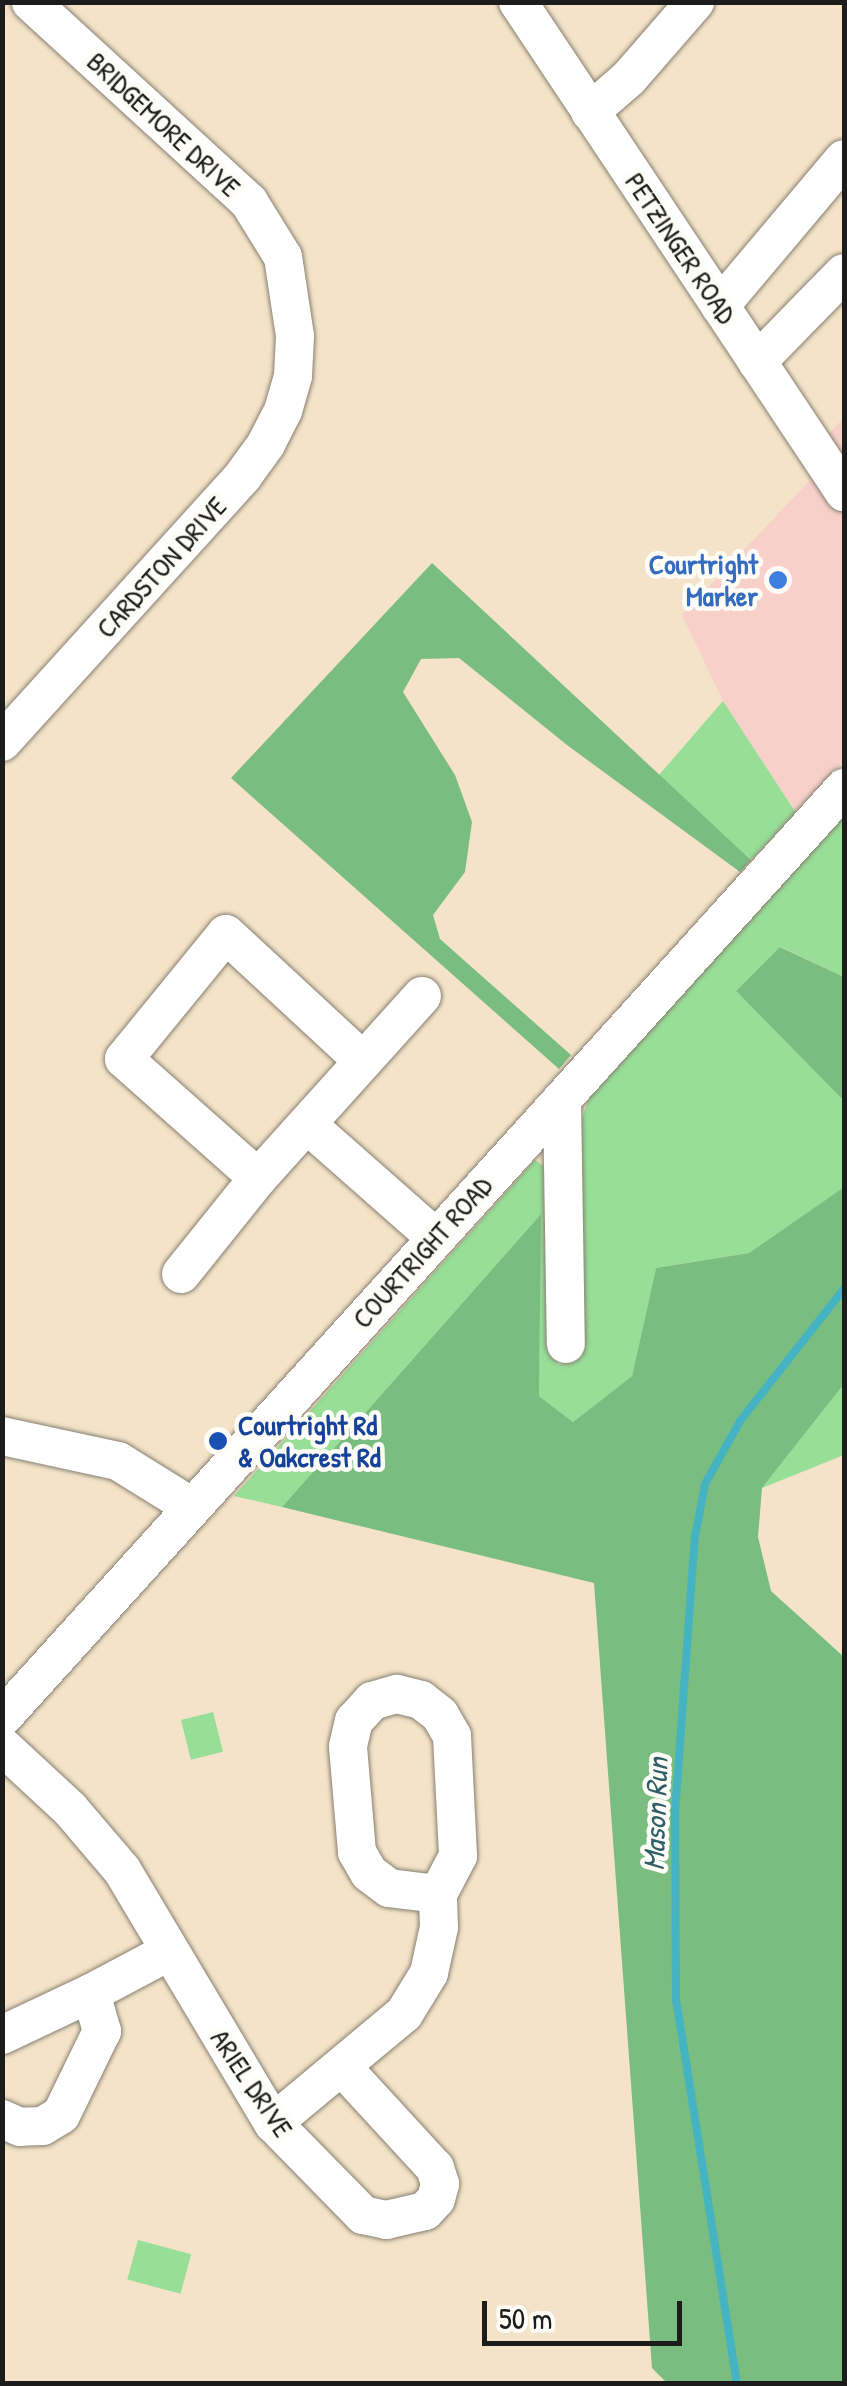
<!DOCTYPE html>
<style>
body{margin:0}
#map{position:relative;width:847px;height:2386px;overflow:hidden;background:#f4e3c8;font-family:"Patrick Hand",sans-serif}
div>[style]{position:absolute}
.built>*{inset:0;background:#f7d0ca}
.green>*{inset:0;background:#97de97;transform-origin:0 0}
.forest>*{inset:0;background:#79bd80}
.stream>*{height:8px;margin:-4px;padding:0 4px;transform-origin:4px;border-radius:4px;background:#46b3c2}
.roads{filter:drop-shadow(0 0 2px #888072) drop-shadow(0 0 2px #888072)}
.minor>*{height:38px;margin:-19px;padding:0 19px;transform-origin:19px;border-radius:19px;background:#fff}
.dots>*{width:28px;height:28px;translate:-50% -50%;box-sizing:border-box;border:5px solid #fdfcf7;border-radius:50%}
span{translate:-50% -50%;white-space:nowrap;text-align:center;line-height:1.15;-webkit-text-stroke:9px #fdfcf7;paint-order:stroke}
.street-label{font-size:28px;color:#1c1c1c}
.shop-label{font-size:28px;color:#366cbe;font-weight:700}
.right{translate:-100% -50%;text-align:right}
.transit-label{font-size:28px;color:#164399;font-weight:700}
.left{translate:0 -50%;text-align:left}
.water-label{font-size:30px;color:#2f6067;font-style:italic}
.frame{position:absolute;inset:0;border:5px solid #1c1c1c;pointer-events:none}
.scale{position:absolute;left:482px;top:2301px;width:200px;height:45px;box-sizing:border-box;border:5px solid #1c1c1c;border-top:0;padding-left:12px;font-size:30px;line-height:35px;white-space:nowrap;color:#1c1c1c;-webkit-text-stroke:8px #fdfcf7;paint-order:stroke}
</style>
<div id="map">
<div class="built">
<div style="clip-path:polygon(844px 417px,844px 760px,796px 813px,723px 701px,682px 615px,835px 454px,825px 439px)"></div>
</div>
<div class="green">
<div style="clip-path:polygon(723px 701px,796px 813px,751px 860px,659px 775px)"></div>
<div style="clip-path:polygon(844px 813px,844px 977px,781px 947px,736px 991px,844px 1101px,844px 1187px,749px 1253px,656px 1268px,632px 1376px,573px 1422px,539px 1396px,540px 1215px,282px 1507px,234px 1496px,535px 1160px,551px 1171px,558px 1365px,574px 1358px,572px 1150px,593px 1084px)"></div>
<div style="clip-path:polygon(844px 1384px,844px 1455px,762px 1488px)"></div>
<div style="left:213px;top:1712px;width:41px;height:33px;rotate:76deg"></div>
<div style="left:138px;top:2240px;width:55px;height:41px;rotate:15deg"></div>
</div>
<div class="forest">
<div style="clip-path:polygon(432px 563px,751px 860px,740px 872px,567px 745px,459px 658px,421px 659px,403px 692px,455px 775px,472px 822px,465px 872px,433px 915px,440px 939px,571px 1055px,559px 1069px,231px 778px)"></div>
<div style="clip-path:polygon(780px 947px,844px 977px,844px 1101px,736px 991px)"></div>
<div style="clip-path:polygon(844px 1187px,844px 1384px,762px 1488px,758px 1537px,771px 1591px,844px 1657px,844px 2383px,667px 2383px,652px 2368px,594px 1583px,282px 1507px,541px 1214px,539px 1396px,573px 1422px,632px 1376px,656px 1268px,749px 1253px)"></div>
</div>
<div class="stream">
<div style="left:737px;top:2384px;width:390px;rotate:-99deg"></div>
<div style="left:676px;top:1999px;width:186px;rotate:-90.3deg"></div>
<div style="left:675px;top:1813px;width:277px;rotate:-85.9deg"></div>
<div style="left:695px;top:1537px;width:54px;rotate:-79.3deg"></div>
<div style="left:705px;top:1484px;width:72px;rotate:-60.9deg"></div>
<div style="left:740px;top:1421px;width:168px;rotate:-51.8deg"></div>
</div>
<div class="roads">
<div class="minor">
<div style="left:518px;top:2px;width:589px;rotate:56.36deg"></div>
<div style="left:590px;top:112px;width:52px;rotate:-41.1deg"></div>
<div style="left:629px;top:78px;width:101px;rotate:-49deg"></div>
<div style="left:720px;top:306px;width:192px;rotate:-49.9deg"></div>
<div style="left:757px;top:362px;width:124px;rotate:-45.7deg"></div>
<div style="left:2px;top:742px;width:359px;rotate:-47.8deg"></div>
<div style="left:243px;top:476px;width:39px;rotate:-54deg"></div>
<div style="left:266px;top:444px;width:37px;rotate:-63deg"></div>
<div style="left:283px;top:411px;width:36px;rotate:-74deg"></div>
<div style="left:293px;top:376px;width:40px;rotate:-87.1deg"></div>
<div style="left:295px;top:336px;width:80px;rotate:-98.6deg"></div>
<div style="left:283px;top:257px;width:65px;rotate:-121.7deg"></div>
<div style="left:249px;top:202px;width:296px;rotate:-137.5deg"></div>
<div style="left:562px;top:1100px;width:244px;rotate:89.1deg"></div>
<div style="left:309px;top:1126px;width:168px;rotate:41.4deg"></div>
<div style="left:258px;top:1178px;width:179px;rotate:-138.4deg"></div>
<div style="left:124px;top:1059px;width:161px;rotate:-50.8deg"></div>
<div style="left:226px;top:934px;width:185px;rotate:42.8deg"></div>
<div style="left:181px;top:1274px;width:123px;rotate:-51.3deg"></div>
<div style="left:258px;top:1178px;width:245px;rotate:-48deg"></div>
<div style="left:2px;top:1436px;width:119px;rotate:12.2deg"></div>
<div style="left:118px;top:1461px;width:87px;rotate:31.9deg"></div>
<div style="left:397px;top:1694px;width:25px;rotate:14deg"></div>
<div style="left:421px;top:1700px;width:24px;rotate:38deg"></div>
<div style="left:440px;top:1715px;width:24px;rotate:60deg"></div>
<div style="left:452px;top:1736px;width:120px;rotate:87.1deg"></div>
<div style="left:458px;top:1856px;width:43px;rotate:117.8deg"></div>
<div style="left:438px;top:1894px;width:49px;rotate:-173deg"></div>
<div style="left:389px;top:1888px;width:25px;rotate:-143deg"></div>
<div style="left:369px;top:1873px;width:24px;rotate:-120deg"></div>
<div style="left:357px;top:1852px;width:106px;rotate:-94.9deg"></div>
<div style="left:348px;top:1746px;width:26px;rotate:-77deg"></div>
<div style="left:354px;top:1721px;width:27px;rotate:-48deg"></div>
<div style="left:372px;top:1701px;width:26px;rotate:-16deg"></div>
<div style="left:2px;top:1718px;width:1255px;rotate:-47.84deg"></div>
<div style="left:2px;top:1746px;width:93px;rotate:42.8deg"></div>
<div style="left:70px;top:1809px;width:80px;rotate:49.6deg"></div>
<div style="left:122px;top:1870px;width:295px;rotate:59.2deg"></div>
<div style="left:273px;top:2123px;width:129px;rotate:45.6deg"></div>
<div style="left:363px;top:2215px;width:24px;rotate:12deg"></div>
<div style="left:386px;top:2220px;width:40px;rotate:-13deg"></div>
<div style="left:425px;top:2211px;width:16px;rotate:-47deg"></div>
<div style="left:436px;top:2199px;width:16px;rotate:-75deg"></div>
<div style="left:440px;top:2184px;width:17px;rotate:-107deg"></div>
<div style="left:435px;top:2168px;width:136px;rotate:-132.6deg"></div>
<div style="left:91px;top:1993px;width:89px;rotate:-28deg"></div>
<div style="left:2px;top:2035px;width:98px;rotate:-25.3deg"></div>
<div style="left:91px;top:1993px;width:40px;rotate:74deg"></div>
<div style="left:102px;top:2031px;width:93px;rotate:116deg"></div>
<div style="left:61px;top:2115px;width:21px;rotate:149deg"></div>
<div style="left:43px;top:2126px;width:23px;rotate:178deg"></div>
<div style="left:20px;top:2127px;width:20px;rotate:-156deg"></div>
<div style="left:273px;top:2123px;width:170px;rotate:-39.8deg"></div>
<div style="left:404px;top:2014px;width:48px;rotate:-58.6deg"></div>
<div style="left:429px;top:1973px;width:47px;rotate:-77.7deg"></div>
<div style="left:439px;top:1927px;width:33px;rotate:-92deg"></div>
</div>
</div>
<div class="dots">
<div style="left:778px;top:580px;background:#3f7fe0"></div>
<div style="left:218px;top:1441px;background:#1a4fb4"></div>
</div>
<div class="street-label">
<span style="left:164px;top:124px;rotate:43deg">BRIDGEMORE DRIVE</span>
<span style="left:681px;top:248px;rotate:56deg">PETZINGER ROAD</span>
<span style="left:161px;top:567px;rotate:-48deg">CARDSTON DRIVE</span>
<span style="left:422px;top:1252px;rotate:-48deg">COURTRIGHT ROAD</span>
<span style="left:252px;top:2083px;rotate:56deg">ARIEL DRIVE</span>
</div>
<div class="shop-label">
<span class="right" style="left:758px;top:580px">Courtright<br>Marker</span>
</div>
<div class="transit-label">
<span class="left" style="left:238px;top:1441px">Courtright Rd<br>&amp; Oakcrest Rd</span>
</div>
<div class="water-label">
<span style="left:655px;top:1814px;rotate:-88deg">Mason Run</span>
</div>
<div class="frame"></div>
<div class="scale">50 m</div>
</div>
